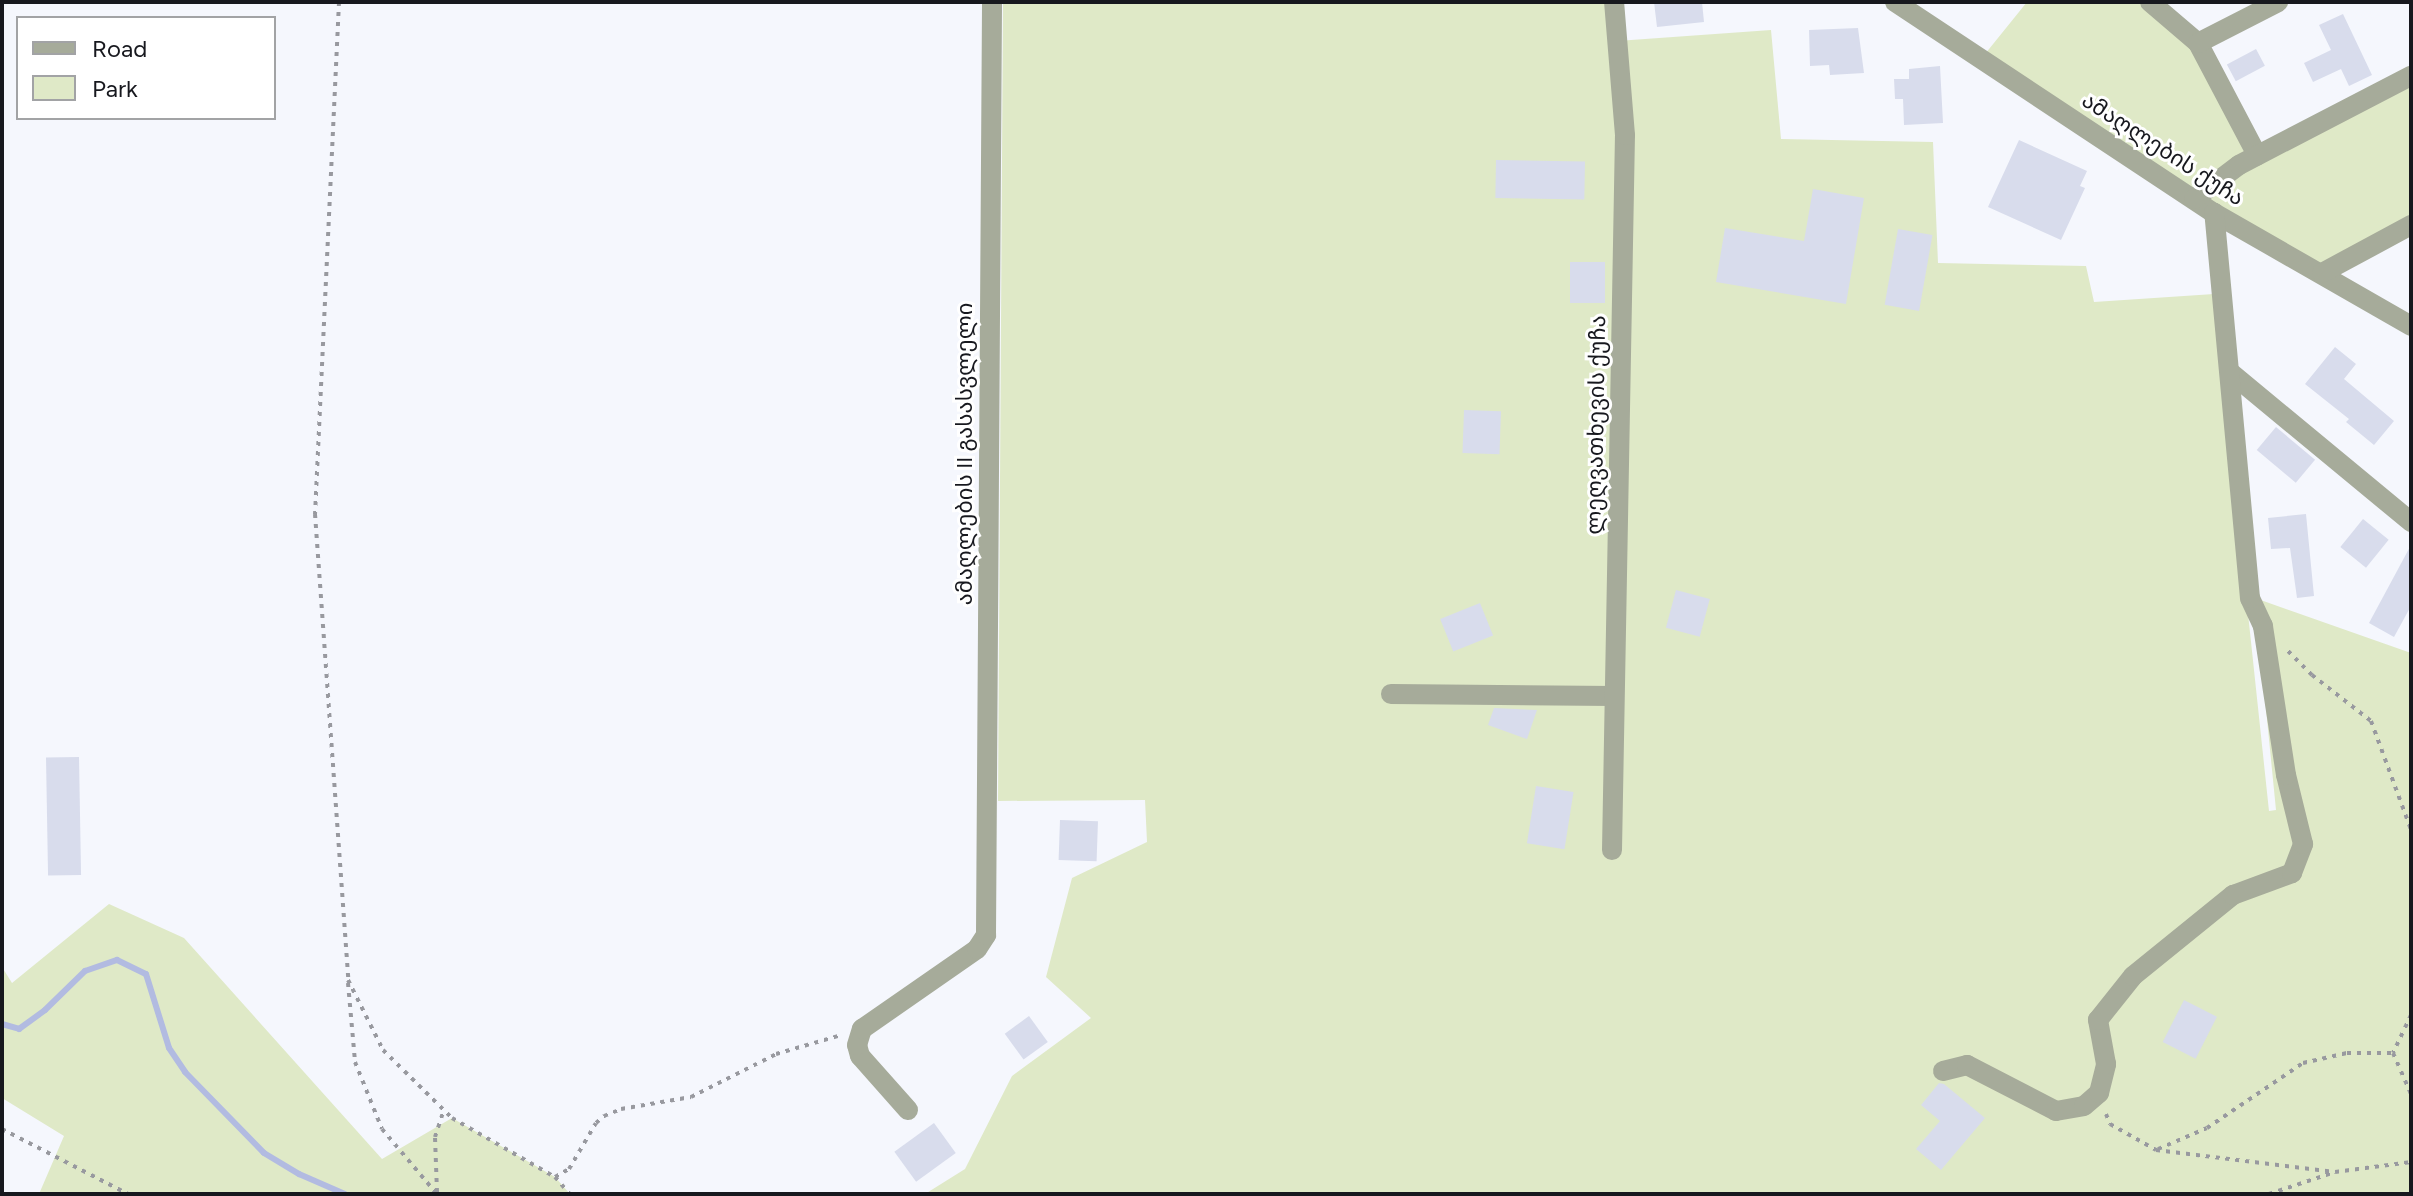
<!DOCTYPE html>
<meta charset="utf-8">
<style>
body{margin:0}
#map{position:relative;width:2413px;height:1196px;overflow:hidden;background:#f5f7fd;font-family:Figtree,"Noto Sans Georgian",sans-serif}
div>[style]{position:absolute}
.green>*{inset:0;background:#dfe9c7}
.stream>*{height:6px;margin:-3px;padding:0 3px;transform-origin:3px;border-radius:3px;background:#b2bbe1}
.building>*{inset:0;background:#d8dcec;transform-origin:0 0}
.path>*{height:4px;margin-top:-2px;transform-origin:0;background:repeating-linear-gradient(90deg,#98999f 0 4px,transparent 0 10px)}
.minor>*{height:20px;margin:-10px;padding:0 10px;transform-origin:10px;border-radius:10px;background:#a6ab9a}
span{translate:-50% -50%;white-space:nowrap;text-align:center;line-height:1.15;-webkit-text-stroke:6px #fff;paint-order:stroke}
.street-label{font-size:22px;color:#17181e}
.frame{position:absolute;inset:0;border:4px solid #17181e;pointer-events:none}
.legend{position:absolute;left:16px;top:16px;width:260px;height:104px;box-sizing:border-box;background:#fff;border:2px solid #a2a3a5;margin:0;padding:10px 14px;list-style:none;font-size:24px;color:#17181e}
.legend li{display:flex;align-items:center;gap:16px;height:40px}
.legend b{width:40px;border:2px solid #a2a3a5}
</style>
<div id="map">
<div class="green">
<div style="clip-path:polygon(1003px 2px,1613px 2px,1617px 41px,1771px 30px,1781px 139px,1933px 142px,1938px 263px,2086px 266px,2094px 302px,2214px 294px,2269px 811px,2276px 810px,2255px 598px,2411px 653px,2411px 1194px,925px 1194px,965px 1169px,1012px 1076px,1091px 1018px,1046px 977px,1072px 878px,1147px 842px,1145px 800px,998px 801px)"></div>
<div style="clip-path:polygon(2027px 2px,2150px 2px,2198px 43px,2258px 155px,2411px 76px,2411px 225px,2322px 273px,1981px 59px)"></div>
<div style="clip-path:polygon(109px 904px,184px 938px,382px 1159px,452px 1118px,555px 1177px,570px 1194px,39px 1194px,64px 1136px,2px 1098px,2px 967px,12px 983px)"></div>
</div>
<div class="stream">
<div style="left:2px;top:1024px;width:18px;rotate:16deg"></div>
<div style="left:19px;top:1029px;width:32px;rotate:-36deg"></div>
<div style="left:45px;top:1010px;width:56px;rotate:-44.3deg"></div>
<div style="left:85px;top:971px;width:34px;rotate:-19deg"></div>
<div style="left:117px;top:960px;width:32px;rotate:26deg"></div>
<div style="left:146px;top:974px;width:77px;rotate:72.7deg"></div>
<div style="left:169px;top:1048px;width:29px;rotate:56deg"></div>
<div style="left:185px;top:1072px;width:113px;rotate:45.7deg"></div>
<div style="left:264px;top:1153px;width:41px;rotate:31deg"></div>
<div style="left:299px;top:1174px;width:50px;rotate:23.5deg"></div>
</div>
<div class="building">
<div style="clip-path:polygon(1654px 2px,1702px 2px,1704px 22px,1657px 27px)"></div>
<div style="clip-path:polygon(2343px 14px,2372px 75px,2349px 86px,2341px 69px,2313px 82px,2304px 63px,2331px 50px,2319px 25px)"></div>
<div style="clip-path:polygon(1858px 28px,1864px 73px,1830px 75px,1829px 65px,1810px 66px,1809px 30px)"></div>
<div style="left:2256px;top:49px;width:19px;height:33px;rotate:62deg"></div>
<div style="clip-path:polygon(1940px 66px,1943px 123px,1904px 125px,1903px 99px,1895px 99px,1894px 79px,1909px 79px,1909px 69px)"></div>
<div style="clip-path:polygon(2019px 140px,2087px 171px,2080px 186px,2085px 188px,2061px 240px,1988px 207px)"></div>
<div style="left:1496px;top:160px;width:89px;height:38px;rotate:1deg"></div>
<div style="clip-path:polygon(1813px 189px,1864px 198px,1846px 304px,1716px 282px,1725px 228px,1804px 241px)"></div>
<div style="left:1898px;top:229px;width:35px;height:77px;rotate:10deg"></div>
<div style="left:1570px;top:262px;width:35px;height:41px"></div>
<div style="clip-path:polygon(2335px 347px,2356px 364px,2344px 379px,2394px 421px,2374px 445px,2346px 422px,2349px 419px,2305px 384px)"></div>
<div style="left:1464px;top:410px;width:37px;height:43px;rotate:2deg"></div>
<div style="left:2276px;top:427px;width:51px;height:30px;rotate:40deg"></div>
<div style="clip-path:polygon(2306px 514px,2314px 596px,2297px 598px,2290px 548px,2271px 549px,2268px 518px)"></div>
<div style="left:2363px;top:519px;width:33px;height:36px;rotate:39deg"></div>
<div style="clip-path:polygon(2411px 545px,2411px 606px,2394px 637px,2369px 623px)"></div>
<div style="left:1676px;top:590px;width:35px;height:39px;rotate:15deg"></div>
<div style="left:1480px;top:603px;width:35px;height:43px;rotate:68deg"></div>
<div style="clip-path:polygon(1494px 708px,1537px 710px,1527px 739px,1488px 725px)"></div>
<div style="left:79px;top:757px;width:118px;height:33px;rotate:89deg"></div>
<div style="left:1536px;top:786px;width:38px;height:58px;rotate:9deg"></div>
<div style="left:1060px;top:820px;width:38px;height:40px;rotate:2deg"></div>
<div style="left:2184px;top:1000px;width:37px;height:47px;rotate:27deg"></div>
<div style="left:1029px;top:1016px;width:32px;height:30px;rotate:54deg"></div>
<div style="clip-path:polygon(1939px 1083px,1944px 1084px,1985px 1118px,1941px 1170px,1916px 1149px,1940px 1121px,1921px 1105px)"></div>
<div style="left:934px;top:1123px;width:37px;height:49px;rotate:54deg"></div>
</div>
<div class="path">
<div style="left:339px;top:2px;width:513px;rotate:92.68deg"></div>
<div style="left:315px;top:514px;width:467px;rotate:85.9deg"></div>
<div style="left:348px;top:980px;width:78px;rotate:63.4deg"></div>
<div style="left:383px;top:1050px;width:97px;rotate:44.6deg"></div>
<div style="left:452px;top:1118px;width:119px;rotate:29.8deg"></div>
<div style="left:555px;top:1177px;width:23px;rotate:49deg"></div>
<div style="left:2288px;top:651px;width:34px;rotate:45deg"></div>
<div style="left:2312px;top:675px;width:75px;rotate:37.9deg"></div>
<div style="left:2371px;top:721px;width:116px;rotate:69.8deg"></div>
<div style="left:348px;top:983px;width:79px;rotate:84.9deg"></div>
<div style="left:355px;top:1062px;width:72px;rotate:68.1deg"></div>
<div style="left:382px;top:1129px;width:85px;rotate:49.8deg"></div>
<div style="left:2411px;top:1015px;width:42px;rotate:115.3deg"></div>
<div style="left:2393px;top:1053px;width:45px;rotate:66.3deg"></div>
<div style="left:2106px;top:1114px;width:11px;rotate:68deg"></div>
<div style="left:2110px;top:1124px;width:53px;rotate:29.5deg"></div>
<div style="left:2156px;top:1150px;width:180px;rotate:7deg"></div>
<div style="left:2px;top:1129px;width:142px;rotate:27.3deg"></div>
<div style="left:2158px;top:1149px;width:53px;rotate:-23.2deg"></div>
<div style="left:2207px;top:1128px;width:116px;rotate:-34.1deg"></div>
<div style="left:2303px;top:1063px;width:45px;rotate:-12.8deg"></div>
<div style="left:2347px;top:1053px;width:46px"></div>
<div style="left:555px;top:1177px;width:16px;rotate:-30deg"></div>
<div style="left:569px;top:1169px;width:53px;rotate:-59.6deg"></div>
<div style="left:596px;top:1123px;width:11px;rotate:-41deg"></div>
<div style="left:604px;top:1116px;width:18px;rotate:-22deg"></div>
<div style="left:621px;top:1109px;width:71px;rotate:-9.7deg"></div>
<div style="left:691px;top:1097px;width:95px;rotate:-26.8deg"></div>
<div style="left:776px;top:1054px;width:65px;rotate:-16.2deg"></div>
<div style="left:437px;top:1192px;width:55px;rotate:-92.1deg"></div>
<div style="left:435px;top:1137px;width:28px;rotate:-72deg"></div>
<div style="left:2269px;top:1194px;width:70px;rotate:-18.4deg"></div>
<div style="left:2335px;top:1172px;width:77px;rotate:-7.5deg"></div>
</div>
<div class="minor">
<div style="left:1895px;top:2px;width:382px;rotate:33.5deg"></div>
<div style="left:2214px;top:213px;width:227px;rotate:29.8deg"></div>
<div style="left:2150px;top:2px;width:63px;rotate:40.5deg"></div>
<div style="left:2198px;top:43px;width:127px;rotate:62.2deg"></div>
<div style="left:2198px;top:43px;width:90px;rotate:-27.1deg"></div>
<div style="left:2194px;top:199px;width:56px;rotate:-37.1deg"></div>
<div style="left:2239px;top:165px;width:194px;rotate:-27.4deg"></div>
<div style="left:2322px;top:273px;width:101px;rotate:-28.3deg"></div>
<div style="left:2231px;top:373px;width:234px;rotate:39.6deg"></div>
<div style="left:1391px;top:694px;width:223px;rotate:0.5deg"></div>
<div style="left:1612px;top:850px;width:715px;rotate:-88.96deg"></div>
<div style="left:1625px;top:135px;width:133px;rotate:-94.7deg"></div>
<div style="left:1943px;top:1071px;width:25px;rotate:-14deg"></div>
<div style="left:1967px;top:1065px;width:100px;rotate:27.3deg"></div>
<div style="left:2056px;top:1111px;width:28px;rotate:-10deg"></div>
<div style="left:2084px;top:1106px;width:20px;rotate:-41deg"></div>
<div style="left:2099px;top:1093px;width:30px;rotate:-76deg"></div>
<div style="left:2106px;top:1064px;width:45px;rotate:-100.3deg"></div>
<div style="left:2098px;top:1020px;width:56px;rotate:-51.5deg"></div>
<div style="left:2133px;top:976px;width:129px;rotate:-39deg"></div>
<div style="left:2233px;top:895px;width:63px;rotate:-20.4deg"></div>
<div style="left:2292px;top:873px;width:31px;rotate:-69deg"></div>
<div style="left:2303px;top:844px;width:71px;rotate:-103.8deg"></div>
<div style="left:2286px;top:775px;width:151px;rotate:-98.8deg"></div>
<div style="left:2263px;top:626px;width:31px;rotate:-115deg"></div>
<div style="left:2250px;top:598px;width:387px;rotate:-95.3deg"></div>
<div style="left:908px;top:1110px;width:72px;rotate:-131.6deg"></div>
<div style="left:860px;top:1056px;width:11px;rotate:-105deg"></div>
<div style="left:857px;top:1045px;width:17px;rotate:-73deg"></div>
<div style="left:862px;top:1029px;width:140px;rotate:-34.8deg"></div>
<div style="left:977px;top:949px;width:17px;rotate:-57deg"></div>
<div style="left:986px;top:935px;width:933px;rotate:-89.63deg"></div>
</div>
<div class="street-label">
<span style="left:2163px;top:149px;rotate:33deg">ამაღლების ქუჩა</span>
<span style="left:1596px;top:425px;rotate:-89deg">ლეღვათხევის ქუჩა</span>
<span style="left:965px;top:454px;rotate:-90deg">ამაღლების II გასასვლელი</span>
</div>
<div class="frame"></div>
<ul class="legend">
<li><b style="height:10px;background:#a6ab9a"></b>Road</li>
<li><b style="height:22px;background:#dfe9c7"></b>Park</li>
</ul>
</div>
